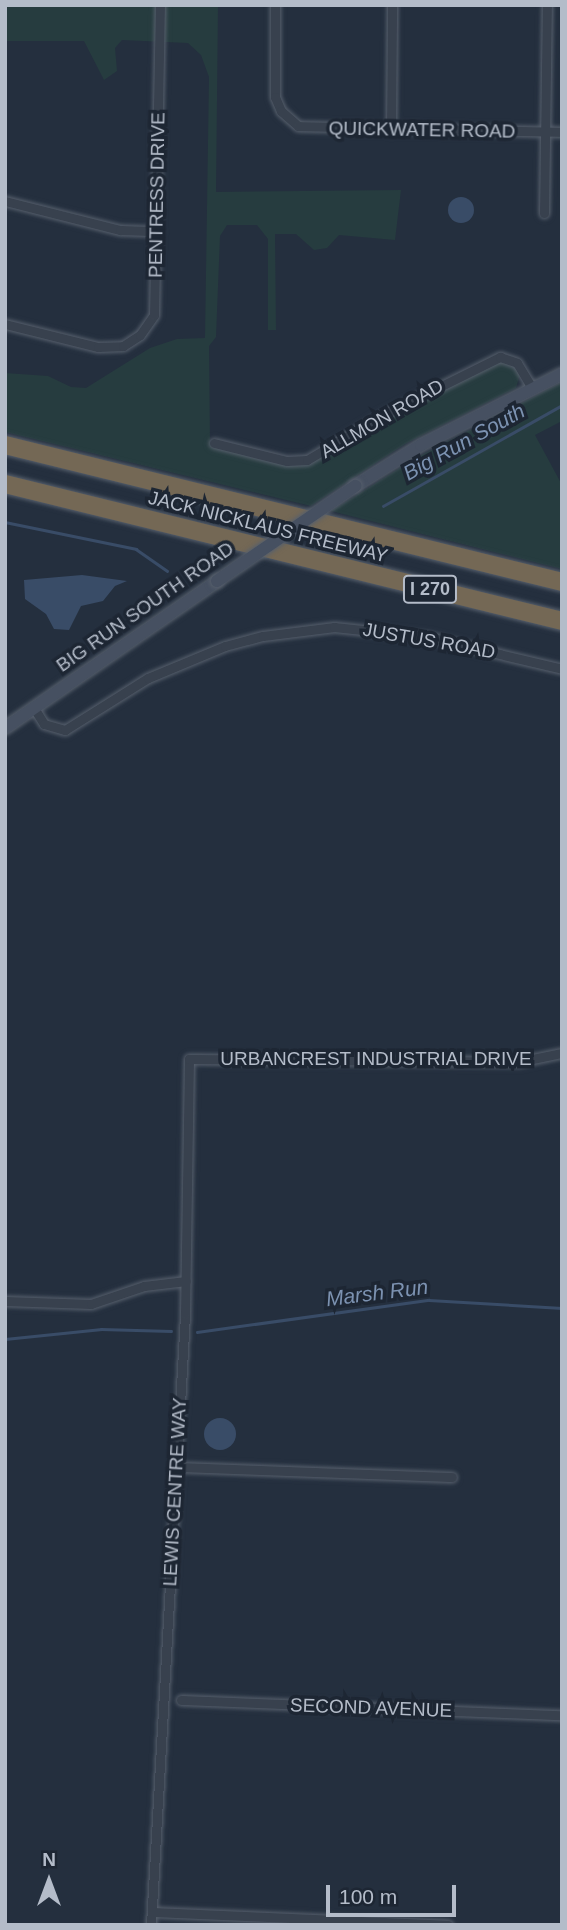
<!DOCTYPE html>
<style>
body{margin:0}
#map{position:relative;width:567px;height:1930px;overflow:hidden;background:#242f3e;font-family:Arial,sans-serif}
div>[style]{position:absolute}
.green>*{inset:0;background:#263c3f}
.water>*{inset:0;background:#394c67}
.round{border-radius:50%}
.stream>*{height:2.5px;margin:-1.25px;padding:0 1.25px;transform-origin:1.25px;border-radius:1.25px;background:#394c67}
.roads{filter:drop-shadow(0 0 2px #565f6c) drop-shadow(0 0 2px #565f6c)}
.street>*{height:9px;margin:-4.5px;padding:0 4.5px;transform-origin:4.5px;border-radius:4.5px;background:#38414e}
.secondary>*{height:12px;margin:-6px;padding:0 6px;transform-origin:6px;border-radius:6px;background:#465061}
.highway>*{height:18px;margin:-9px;padding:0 9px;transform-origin:9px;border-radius:9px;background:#746855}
.bridges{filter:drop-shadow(0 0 2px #565f6c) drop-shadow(0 0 2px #565f6c)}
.secondary-bridge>*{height:12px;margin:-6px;padding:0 6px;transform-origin:6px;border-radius:6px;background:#465061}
span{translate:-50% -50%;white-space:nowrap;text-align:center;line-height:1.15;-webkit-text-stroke:7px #1d2633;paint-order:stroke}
.shield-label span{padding:2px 5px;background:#1d2633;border:2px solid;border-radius:5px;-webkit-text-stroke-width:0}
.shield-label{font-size:18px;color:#b4bcc9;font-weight:700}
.street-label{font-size:19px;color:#b4bcc9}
.water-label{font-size:21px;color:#7c92b1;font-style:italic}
.frame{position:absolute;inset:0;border:7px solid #b4bcc9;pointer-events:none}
.north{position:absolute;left:14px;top:1846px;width:70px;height:70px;-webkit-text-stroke:5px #1d2633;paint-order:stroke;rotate:0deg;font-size:19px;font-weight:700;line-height:28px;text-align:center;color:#b4bcc9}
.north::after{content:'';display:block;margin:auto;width:24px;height:32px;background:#b4bcc9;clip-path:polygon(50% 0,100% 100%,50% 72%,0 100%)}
.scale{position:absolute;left:326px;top:1885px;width:130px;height:32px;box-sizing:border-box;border:4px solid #b4bcc9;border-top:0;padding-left:9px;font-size:21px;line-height:24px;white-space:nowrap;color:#b4bcc9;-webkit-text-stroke:5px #1d2633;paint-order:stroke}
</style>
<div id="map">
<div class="green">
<div style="clip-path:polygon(5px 5px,218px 5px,216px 192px,401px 190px,395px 240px,339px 235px,327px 248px,314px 250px,296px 234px,275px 234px,276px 330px,268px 330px,268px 239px,257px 225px,227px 225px,220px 236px,216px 337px,209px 346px,210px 444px,282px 463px,311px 463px,404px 408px,498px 362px,513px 364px,520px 374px,516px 388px,405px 444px,311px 506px,5px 432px,5px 373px,48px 376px,71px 387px,86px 388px,150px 348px,177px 339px,205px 338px,209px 77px,201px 55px,188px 43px,122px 40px,115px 48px,117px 71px,104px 80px,84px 41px,5px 41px)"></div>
<div style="clip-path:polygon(562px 382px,562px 421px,535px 435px,562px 485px,562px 569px,331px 511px,414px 459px)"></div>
</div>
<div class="water">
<div class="round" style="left:448px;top:197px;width:26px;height:26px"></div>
<div style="clip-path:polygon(82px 575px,127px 581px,115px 586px,103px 601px,81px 606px,69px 630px,54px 629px,46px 614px,25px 599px,24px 580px)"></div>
<div class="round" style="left:204px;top:1418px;width:32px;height:32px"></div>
</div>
<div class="stream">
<div style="left:383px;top:506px;width:206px;rotate:-29.4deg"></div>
<div style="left:5px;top:522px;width:134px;rotate:11.6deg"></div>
<div style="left:136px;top:549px;width:38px;rotate:35deg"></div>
<div style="left:197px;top:1332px;width:234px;rotate:-7.9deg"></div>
<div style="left:429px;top:1300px;width:133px;rotate:3.4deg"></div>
<div style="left:5px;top:1339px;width:97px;rotate:-5.9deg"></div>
<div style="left:101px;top:1329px;width:70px;rotate:1.6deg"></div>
</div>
<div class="roads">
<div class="street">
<div style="left:275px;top:5px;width:92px;rotate:90deg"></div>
<div style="left:275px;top:97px;width:15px;rotate:67deg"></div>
<div style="left:281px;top:111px;width:23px;rotate:41deg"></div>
<div style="left:298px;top:126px;width:264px;rotate:1.3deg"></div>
<div style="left:391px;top:130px;width:125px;rotate:-89.5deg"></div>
<div style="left:5px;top:201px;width:119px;rotate:14.2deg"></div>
<div style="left:120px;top:230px;width:37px;rotate:2deg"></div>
<div style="left:544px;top:213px;width:208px;rotate:-89.2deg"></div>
<div style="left:5px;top:324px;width:96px;rotate:13.9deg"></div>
<div style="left:98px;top:347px;width:25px;rotate:-2deg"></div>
<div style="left:123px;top:346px;width:20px;rotate:-33deg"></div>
<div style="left:140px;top:335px;width:24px;rotate:-55deg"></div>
<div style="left:154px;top:315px;width:310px;rotate:-88.9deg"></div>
<div style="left:214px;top:443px;width:75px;rotate:13.9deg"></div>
<div style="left:287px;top:461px;width:20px;rotate:-3deg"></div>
<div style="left:307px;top:460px;width:88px;rotate:-30.6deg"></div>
<div style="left:383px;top:415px;width:131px;rotate:-26.4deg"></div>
<div style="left:500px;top:357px;width:18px;rotate:19deg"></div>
<div style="left:517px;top:363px;width:29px;rotate:59deg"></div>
<div style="left:34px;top:708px;width:19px;rotate:58deg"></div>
<div style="left:44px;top:724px;width:22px;rotate:16deg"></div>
<div style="left:65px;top:730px;width:98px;rotate:-32.1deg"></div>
<div style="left:148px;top:678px;width:83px;rotate:-22.6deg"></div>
<div style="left:225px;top:646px;width:39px;rotate:-15deg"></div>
<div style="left:263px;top:636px;width:72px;rotate:-7.2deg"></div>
<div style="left:334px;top:627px;width:95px;rotate:6.1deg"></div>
<div style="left:428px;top:637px;width:138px;rotate:13.4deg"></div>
<div style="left:5px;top:1301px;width:86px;rotate:2deg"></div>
<div style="left:91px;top:1304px;width:56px;rotate:-18.8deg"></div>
<div style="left:144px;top:1286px;width:42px;rotate:-6.8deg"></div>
<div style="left:177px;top:1467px;width:275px;rotate:2.1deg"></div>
<div style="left:181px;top:1700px;width:381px;rotate:2.3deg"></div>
<div style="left:152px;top:1912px;width:296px;rotate:2.5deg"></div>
<div style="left:151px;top:1925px;width:612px;rotate:-86.81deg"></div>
<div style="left:185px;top:1314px;width:255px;rotate:-89.1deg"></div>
<div style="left:189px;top:1059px;width:329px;rotate:0.5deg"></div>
<div style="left:518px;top:1062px;width:45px;rotate:-11.6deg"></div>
</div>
<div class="secondary">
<div style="left:355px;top:486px;width:78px;rotate:-31.8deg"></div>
<div style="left:421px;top:445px;width:158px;rotate:-26.7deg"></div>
<div style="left:5px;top:728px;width:258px;rotate:-34.7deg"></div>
</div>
<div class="highway">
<div style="left:5px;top:445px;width:574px;rotate:13.82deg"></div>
<div style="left:5px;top:484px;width:574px;rotate:13.82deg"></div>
</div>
</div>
<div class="bridges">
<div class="secondary-bridge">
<div style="left:217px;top:581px;width:168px;rotate:-34.5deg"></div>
</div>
</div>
<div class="shield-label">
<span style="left:430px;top:589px">I 270</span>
</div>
<div class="street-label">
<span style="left:422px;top:130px;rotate:1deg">QUICKWATER ROAD</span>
<span style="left:157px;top:195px;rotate:-89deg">PENTRESS DRIVE</span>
<span style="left:382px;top:419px;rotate:-30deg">ALLMON ROAD</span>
<span style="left:268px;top:527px;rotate:14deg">JACK NICKLAUS FREEWAY</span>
<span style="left:145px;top:607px;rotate:-35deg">BIG RUN SOUTH ROAD</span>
<span style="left:429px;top:641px;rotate:10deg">JUSTUS ROAD</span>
<span style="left:376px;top:1059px">URBANCREST INDUSTRIAL DRIVE</span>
<span style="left:175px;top:1492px;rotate:-87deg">LEWIS CENTRE WAY</span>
<span style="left:371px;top:1708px;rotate:2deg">SECOND AVENUE</span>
</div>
<div class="water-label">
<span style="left:464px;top:442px;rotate:-29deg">Big Run South</span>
<span style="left:377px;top:1293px;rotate:-7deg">Marsh Run</span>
</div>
<div class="frame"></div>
<div class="north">N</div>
<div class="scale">100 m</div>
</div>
